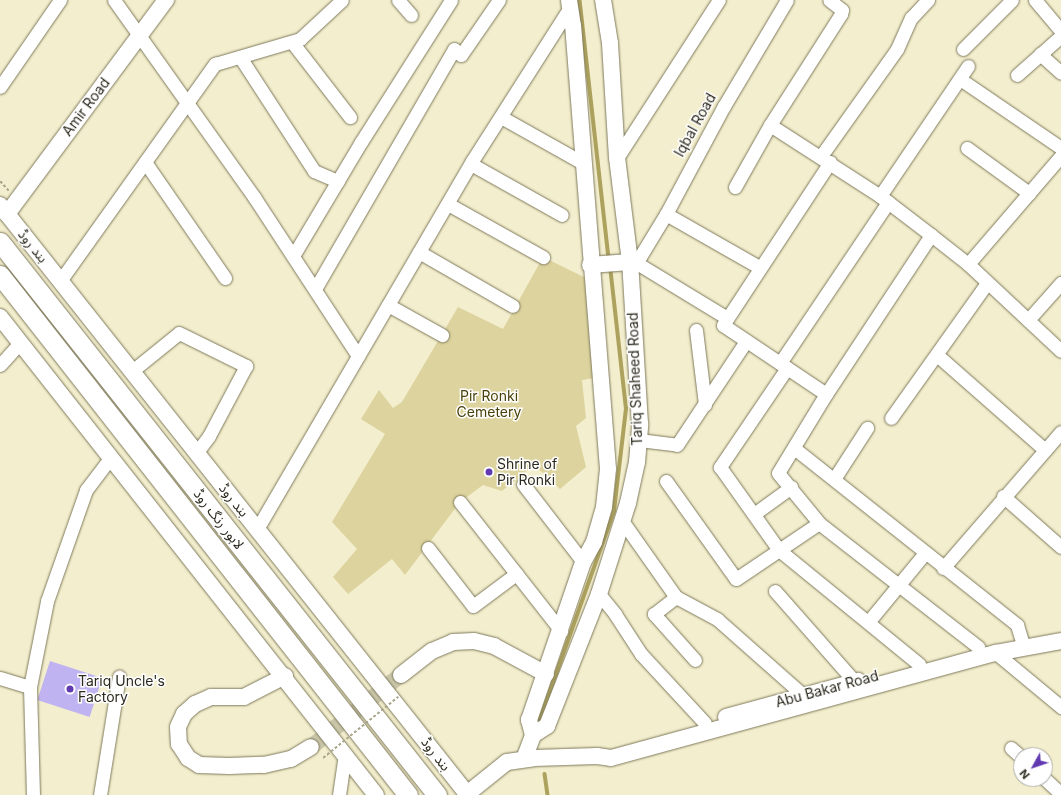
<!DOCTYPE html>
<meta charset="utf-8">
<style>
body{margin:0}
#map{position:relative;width:1061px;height:795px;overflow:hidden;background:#f3eecd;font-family:Inter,"Noto Sans Arabic",sans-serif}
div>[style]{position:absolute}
.green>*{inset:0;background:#ddd39e}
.stream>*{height:3.5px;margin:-1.75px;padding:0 1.75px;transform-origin:1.75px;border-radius:1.75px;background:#aca15d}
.building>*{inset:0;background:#bfb3f2;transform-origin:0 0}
.major-tunnel>*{height:16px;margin-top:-8px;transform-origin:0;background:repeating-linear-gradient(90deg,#cbc7aa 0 16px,transparent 0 24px)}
.path>*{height:2px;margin-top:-1px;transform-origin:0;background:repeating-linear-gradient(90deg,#a9a68c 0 3px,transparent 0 5px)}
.roads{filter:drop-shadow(0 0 1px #7e795c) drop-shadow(0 0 1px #7e795c)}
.minor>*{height:13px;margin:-6.5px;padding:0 6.5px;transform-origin:6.5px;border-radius:6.5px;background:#fff}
.major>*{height:16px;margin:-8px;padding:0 8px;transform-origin:8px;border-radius:8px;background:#fff}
.highway>*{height:19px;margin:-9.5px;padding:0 9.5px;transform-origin:9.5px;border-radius:9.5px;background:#fff}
.path-bridge>*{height:2px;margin-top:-1px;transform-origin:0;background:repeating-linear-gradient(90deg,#a9a68c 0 3px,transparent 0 5px)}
.dots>*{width:11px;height:11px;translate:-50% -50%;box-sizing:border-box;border:2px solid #fff;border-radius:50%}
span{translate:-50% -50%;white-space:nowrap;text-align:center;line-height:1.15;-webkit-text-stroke:3px #fff;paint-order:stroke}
.street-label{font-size:14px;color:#2c2a1e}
.park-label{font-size:14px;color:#4a410a}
.poi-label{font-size:14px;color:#2c2a1e}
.left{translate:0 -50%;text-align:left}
.north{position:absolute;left:1013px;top:747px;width:40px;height:40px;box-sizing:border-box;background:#fff;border:1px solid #abaaa5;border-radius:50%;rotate:230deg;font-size:11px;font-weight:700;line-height:16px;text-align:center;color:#2c2a1e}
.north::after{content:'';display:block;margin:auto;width:14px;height:18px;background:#6139b1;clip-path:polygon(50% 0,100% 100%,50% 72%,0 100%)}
</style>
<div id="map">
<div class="green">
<div style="clip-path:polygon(543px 257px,592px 281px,600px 377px,582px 380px,586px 418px,576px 426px,586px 467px,560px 489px,534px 465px,502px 491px,483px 485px,460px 502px,405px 575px,392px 559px,348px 594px,333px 577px,357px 549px,332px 522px,385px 434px,361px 419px,379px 390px,393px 408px,402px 402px,458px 307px,503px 329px)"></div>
</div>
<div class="stream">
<div style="left:580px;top:0;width:261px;rotate:83.6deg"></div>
<div style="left:539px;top:722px;width:224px;rotate:-70.4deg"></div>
<div style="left:614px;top:511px;width:103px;rotate:-83.3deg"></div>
<div style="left:626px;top:409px;width:143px;rotate:-96.4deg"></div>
<div style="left:545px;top:774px;width:21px;rotate:82deg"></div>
</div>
<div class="building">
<div style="left:50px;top:661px;width:55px;height:41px;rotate:18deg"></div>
</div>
<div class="major-tunnel">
<div style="left:311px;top:747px;width:115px;rotate:-38.7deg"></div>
</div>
<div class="path">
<div style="left:0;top:181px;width:13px;rotate:48deg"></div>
</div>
<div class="roads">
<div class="minor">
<div style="left:114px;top:0;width:242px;rotate:54.6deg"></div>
<div style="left:254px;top:197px;width:190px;rotate:56.8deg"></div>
<div style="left:398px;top:0;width:20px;rotate:49deg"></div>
<div style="left:1035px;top:0;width:40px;rotate:50deg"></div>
<div style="left:292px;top:42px;width:95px;rotate:52.3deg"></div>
<div style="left:963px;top:49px;width:69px;rotate:-45deg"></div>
<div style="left:1040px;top:54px;width:28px;rotate:42deg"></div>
<div style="left:240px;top:57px;width:136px;rotate:57deg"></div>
<div style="left:314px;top:171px;width:26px;rotate:23deg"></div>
<div style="left:1017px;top:75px;width:59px;rotate:-41.6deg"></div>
<div style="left:960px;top:79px;width:122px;rotate:34.3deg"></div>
<div style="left:0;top:87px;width:106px;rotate:-55.4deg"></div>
<div style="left:501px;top:117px;width:94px;rotate:29.3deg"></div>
<div style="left:770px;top:125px;width:131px;rotate:32.8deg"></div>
<div style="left:880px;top:196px;width:64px;rotate:37.4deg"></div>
<div style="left:931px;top:235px;width:47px;rotate:38.1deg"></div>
<div style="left:968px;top:264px;width:127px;rotate:43.1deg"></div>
<div style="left:967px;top:148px;width:77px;rotate:36deg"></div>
<div style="left:821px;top:156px;width:131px;rotate:-54.6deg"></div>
<div style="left:897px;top:49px;width:34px;rotate:-66deg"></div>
<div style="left:911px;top:18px;width:25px;rotate:-47deg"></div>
<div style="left:617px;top:158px;width:188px;rotate:-57.2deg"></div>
<div style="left:145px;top:162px;width:141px;rotate:55.4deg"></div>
<div style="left:471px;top:164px;width:104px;rotate:29.3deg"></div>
<div style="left:735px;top:187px;width:71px;rotate:-60.6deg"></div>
<div style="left:770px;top:125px;width:132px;rotate:-57.4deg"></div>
<div style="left:841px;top:14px;width:4px;rotate:-76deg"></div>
<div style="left:842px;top:10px;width:16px;rotate:-142deg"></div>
<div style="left:880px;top:196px;width:157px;rotate:-55.9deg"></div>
<div style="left:448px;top:204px;width:109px;rotate:29.2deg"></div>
<div style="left:666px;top:214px;width:107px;rotate:29.7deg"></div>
<div style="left:931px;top:235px;width:191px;rotate:123.4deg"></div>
<div style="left:826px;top:394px;width:92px;rotate:121.3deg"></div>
<div style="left:778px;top:473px;width:65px;rotate:50.6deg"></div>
<div style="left:819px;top:523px;width:202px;rotate:37.9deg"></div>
<div style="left:419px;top:252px;width:108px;rotate:29.9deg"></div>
<div style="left:293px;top:256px;width:133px;rotate:-59.2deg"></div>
<div style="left:361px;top:142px;width:168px;rotate:-57.6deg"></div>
<div style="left:630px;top:262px;width:8px;rotate:-14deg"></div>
<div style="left:638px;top:260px;width:54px;rotate:-58.7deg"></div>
<div style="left:666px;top:214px;width:123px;rotate:-61.8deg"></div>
<div style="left:724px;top:106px;width:123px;rotate:-59.3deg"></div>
<div style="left:635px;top:262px;width:108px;rotate:31.3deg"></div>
<div style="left:968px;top:264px;width:143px;rotate:-49.3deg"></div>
<div style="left:60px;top:281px;width:267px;rotate:-54.5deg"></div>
<div style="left:215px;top:64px;width:89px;rotate:-16.4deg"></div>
<div style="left:300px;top:39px;width:57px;rotate:-42.9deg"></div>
<div style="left:315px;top:289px;width:277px;rotate:-59.9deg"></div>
<div style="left:454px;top:49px;width:9px;rotate:41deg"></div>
<div style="left:461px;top:55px;width:67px;rotate:-55.4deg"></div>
<div style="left:388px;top:305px;width:62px;rotate:29.1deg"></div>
<div style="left:1028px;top:320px;width:50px;rotate:-48.3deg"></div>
<div style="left:696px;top:330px;width:75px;rotate:83.1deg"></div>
<div style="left:937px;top:355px;width:144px;rotate:41.3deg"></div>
<div style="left:780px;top:363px;width:194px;rotate:-56.1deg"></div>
<div style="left:0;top:365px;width:30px;rotate:-48deg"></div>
<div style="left:787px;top:368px;width:120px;rotate:124.1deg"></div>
<div style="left:720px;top:467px;width:102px;rotate:54.6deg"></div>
<div style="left:779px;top:550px;width:181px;rotate:39.2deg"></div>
<div style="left:132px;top:371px;width:60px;rotate:-39deg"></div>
<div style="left:179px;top:333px;width:75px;rotate:26.2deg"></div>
<div style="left:246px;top:366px;width:79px;rotate:117.9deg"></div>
<div style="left:209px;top:436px;width:20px;rotate:127deg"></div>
<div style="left:826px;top:394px;width:124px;rotate:-146.2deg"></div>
<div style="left:723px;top:325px;width:195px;rotate:-56.7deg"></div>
<div style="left:891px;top:418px;width:166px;rotate:-54.6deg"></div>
<div style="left:639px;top:440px;width:38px;rotate:7deg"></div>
<div style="left:677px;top:445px;width:125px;rotate:-56.4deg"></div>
<div style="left:794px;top:448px;width:285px;rotate:38.4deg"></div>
<div style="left:1017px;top:625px;width:24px;rotate:73deg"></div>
<div style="left:834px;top:479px;width:61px;rotate:-57.1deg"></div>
<div style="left:666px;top:481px;width:120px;rotate:54.5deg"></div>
<div style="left:736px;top:579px;width:100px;rotate:-34deg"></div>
<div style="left:523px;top:484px;width:98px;rotate:52.4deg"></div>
<div style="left:1003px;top:496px;width:77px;rotate:41.3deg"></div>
<div style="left:460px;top:502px;width:164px;rotate:51.9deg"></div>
<div style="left:754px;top:514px;width:46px;rotate:-36.1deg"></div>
<div style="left:623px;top:522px;width:92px;rotate:54.8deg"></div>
<div style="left:257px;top:529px;width:426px;rotate:-59.7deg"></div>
<div style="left:472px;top:161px;width:183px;rotate:-57.5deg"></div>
<div style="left:428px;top:548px;width:73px;rotate:52.2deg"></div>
<div style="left:473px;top:606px;width:54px;rotate:-36.7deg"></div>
<div style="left:943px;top:568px;width:180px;rotate:-49.1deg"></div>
<div style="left:775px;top:591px;width:121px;rotate:48.7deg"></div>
<div style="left:599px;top:594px;width:26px;rotate:51deg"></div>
<div style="left:615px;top:614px;width:48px;rotate:57deg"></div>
<div style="left:641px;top:654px;width:94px;rotate:47.2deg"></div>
<div style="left:869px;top:621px;width:87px;rotate:-50.6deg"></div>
<div style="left:996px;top:653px;width:85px;rotate:39.7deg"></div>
<div style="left:695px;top:660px;width:62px;rotate:-131.7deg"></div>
<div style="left:654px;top:614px;width:28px;rotate:-38deg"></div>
<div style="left:676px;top:597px;width:47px;rotate:28.2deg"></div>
<div style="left:717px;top:619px;width:115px;rotate:41.5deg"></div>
<div style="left:0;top:678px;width:31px;rotate:17deg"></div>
<div style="left:1011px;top:748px;width:13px;rotate:42deg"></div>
<div style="left:1045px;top:779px;width:22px;rotate:43deg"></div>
<div style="left:33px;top:795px;width:108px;rotate:-91.6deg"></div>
<div style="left:30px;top:687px;width:88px;rotate:-78.8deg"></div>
<div style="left:47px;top:601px;width:118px;rotate:-70.6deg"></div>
<div style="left:86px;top:490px;width:41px;rotate:-52.9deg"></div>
<div style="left:100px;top:795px;width:120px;rotate:-80.9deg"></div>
<div style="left:339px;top:795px;width:41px;rotate:-81.7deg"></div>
</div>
<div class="major">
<div style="left:0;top:205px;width:753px;rotate:51.58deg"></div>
<div style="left:7px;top:214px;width:267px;rotate:-53.4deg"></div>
<div style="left:590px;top:265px;width:40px;rotate:-4.3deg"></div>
<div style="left:0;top:317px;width:608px;rotate:51.81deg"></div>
<div style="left:401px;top:675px;width:39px;rotate:-38deg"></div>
<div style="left:432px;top:651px;width:23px;rotate:-23deg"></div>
<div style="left:453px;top:642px;width:21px;rotate:-3deg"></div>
<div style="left:474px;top:641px;width:21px;rotate:14deg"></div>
<div style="left:494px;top:646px;width:59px;rotate:28.3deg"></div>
<div style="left:285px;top:676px;width:46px;rotate:152.9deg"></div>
<div style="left:244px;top:697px;width:33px;rotate:180deg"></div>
<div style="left:211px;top:697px;width:17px;rotate:156deg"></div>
<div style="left:195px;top:704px;width:15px;rotate:138deg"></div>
<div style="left:184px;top:714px;width:14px;rotate:115deg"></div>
<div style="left:178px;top:727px;width:17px;rotate:87deg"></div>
<div style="left:179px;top:744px;width:17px;rotate:57deg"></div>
<div style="left:188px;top:758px;width:13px;rotate:32deg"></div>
<div style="left:199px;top:765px;width:30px;rotate:2deg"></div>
<div style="left:229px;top:766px;width:35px;rotate:-2deg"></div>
<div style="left:264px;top:765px;width:28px;rotate:-13deg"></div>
<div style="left:291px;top:759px;width:23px;rotate:-31deg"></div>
<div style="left:726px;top:717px;width:137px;rotate:-15.3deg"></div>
<div style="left:533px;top:735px;width:17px;rotate:-33deg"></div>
<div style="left:547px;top:726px;width:142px;rotate:-68.5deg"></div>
<div style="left:599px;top:594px;width:96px;rotate:-72.3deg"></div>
<div style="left:628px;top:503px;width:42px;rotate:-77.6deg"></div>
<div style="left:637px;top:462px;width:38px;rotate:-85deg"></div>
<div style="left:640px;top:424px;width:162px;rotate:-93.5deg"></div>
<div style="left:630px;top:262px;width:105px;rotate:-97.1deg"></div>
<div style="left:617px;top:158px;width:115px;rotate:-93.5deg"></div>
<div style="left:610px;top:43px;width:44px;rotate:-99.2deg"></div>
<div style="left:524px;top:759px;width:26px;rotate:-69deg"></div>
<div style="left:533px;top:735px;width:16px;rotate:-105deg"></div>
<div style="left:529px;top:720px;width:167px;rotate:-71.1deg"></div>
<div style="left:583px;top:562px;width:23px;rotate:-61deg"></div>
<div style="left:594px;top:542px;width:36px;rotate:-74deg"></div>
<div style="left:604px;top:507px;width:38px;rotate:-84deg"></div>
<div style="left:608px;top:469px;width:444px;rotate:-94.5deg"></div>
<div style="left:573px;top:26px;width:26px;rotate:-99deg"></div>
<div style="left:467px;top:794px;width:51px;rotate:-38.7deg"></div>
<div style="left:507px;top:762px;width:27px;rotate:-8deg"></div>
<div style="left:534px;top:758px;width:63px;rotate:-1.8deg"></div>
<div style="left:597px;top:756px;width:14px;rotate:8deg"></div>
<div style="left:611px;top:758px;width:399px;rotate:-15.3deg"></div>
<div style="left:996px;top:653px;width:66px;rotate:-10.5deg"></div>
</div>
<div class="highway">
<div style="left:0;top:242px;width:705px;rotate:51.68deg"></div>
<div style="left:0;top:275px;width:661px;rotate:51.88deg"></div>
</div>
</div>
<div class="path-bridge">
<div style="left:323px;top:758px;width:97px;rotate:-39.1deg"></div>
</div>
<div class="dots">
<div style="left:489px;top:472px;background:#6139b1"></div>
<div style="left:70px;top:689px;background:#6139b1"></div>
</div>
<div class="street-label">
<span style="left:86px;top:107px;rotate:-53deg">Amir Road</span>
<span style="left:695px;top:125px;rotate:-61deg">Iqbal Road</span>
<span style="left:33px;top:246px;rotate:51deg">بند روڈ</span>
<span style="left:635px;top:379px;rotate:-92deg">Tariq Shaheed Road</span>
<span style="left:234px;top:500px;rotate:51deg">بند روڈ</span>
<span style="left:219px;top:519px;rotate:52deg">لاہور رنگ روڈ</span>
<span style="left:827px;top:689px;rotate:-15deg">Abu Bakar Road</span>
<span style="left:436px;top:754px;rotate:52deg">بند روڈ</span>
</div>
<div class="park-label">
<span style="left:489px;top:404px">Pir Ronki<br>Cemetery</span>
</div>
<div class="poi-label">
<span class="left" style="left:497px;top:472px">Shrine of<br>Pir Ronki</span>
<span class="left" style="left:78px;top:689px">Tariq Uncle's<br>Factory</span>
</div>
<div class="north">N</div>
</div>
